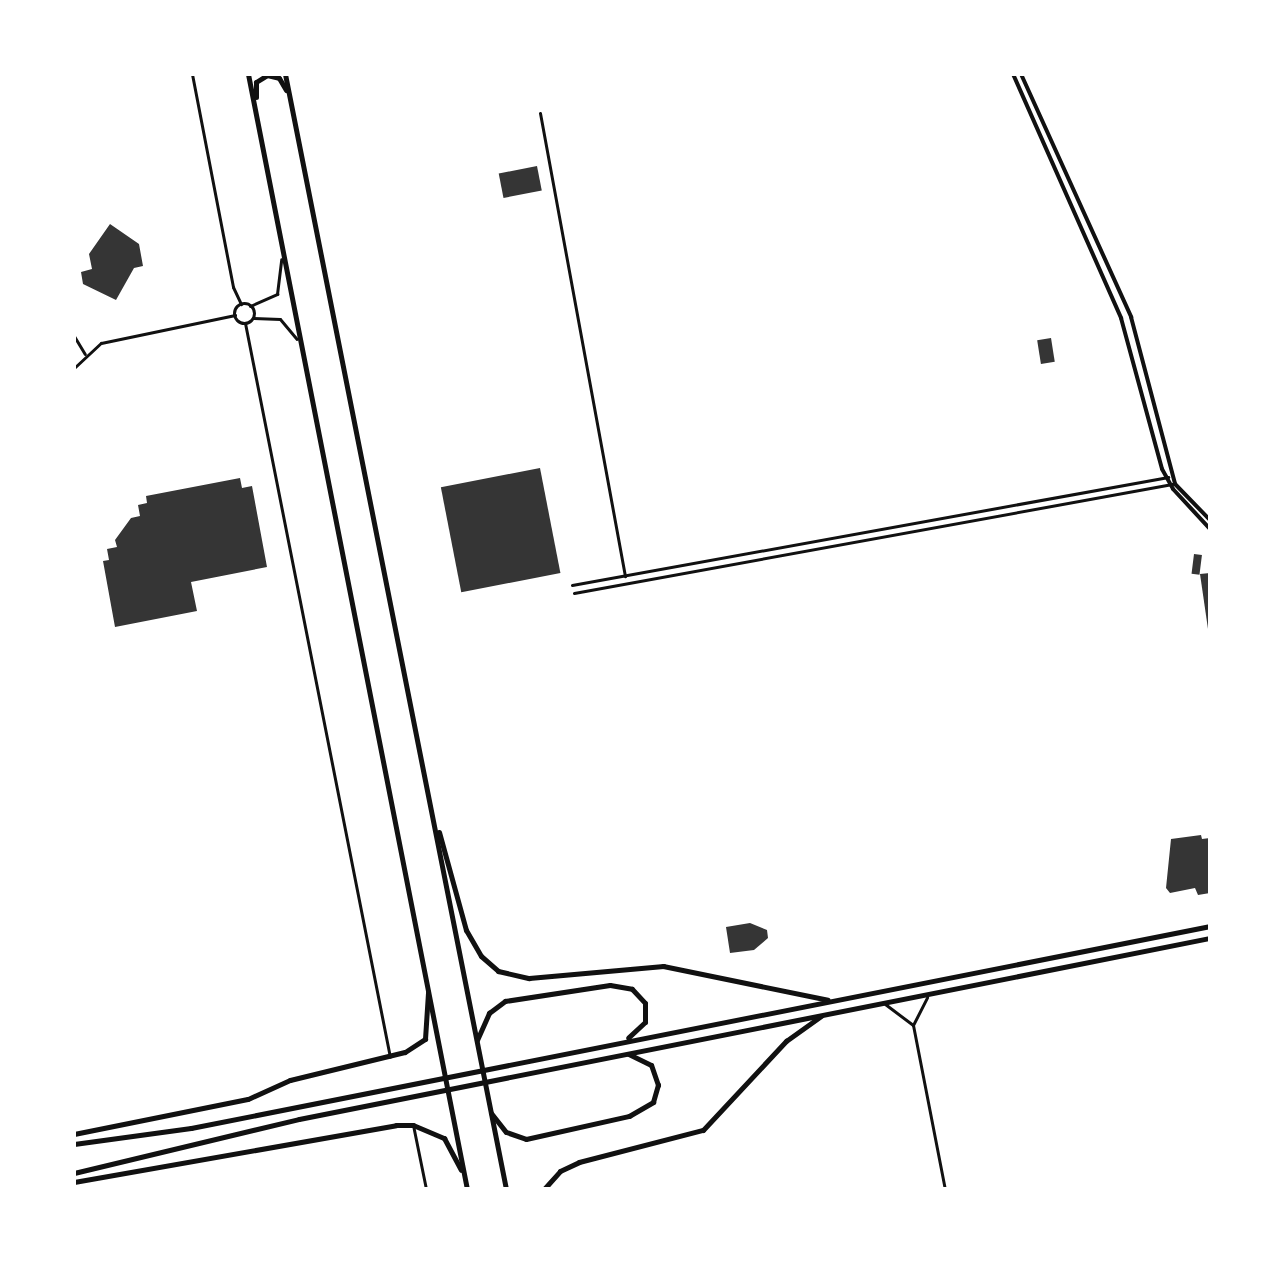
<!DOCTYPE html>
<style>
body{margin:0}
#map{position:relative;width:1284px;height:1263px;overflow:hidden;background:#fff;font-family:"DM Sans",sans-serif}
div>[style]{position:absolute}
.building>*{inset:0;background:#353535;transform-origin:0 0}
.minor>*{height:3px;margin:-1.5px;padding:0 1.5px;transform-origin:1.5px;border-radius:1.5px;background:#111}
.minor>.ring{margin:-1.5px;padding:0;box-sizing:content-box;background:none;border:3px solid #111;border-radius:50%}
.tertiary>*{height:4px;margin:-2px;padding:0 2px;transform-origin:2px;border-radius:2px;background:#111}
.primary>*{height:5px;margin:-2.5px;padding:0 2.5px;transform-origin:2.5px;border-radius:2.5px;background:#111}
span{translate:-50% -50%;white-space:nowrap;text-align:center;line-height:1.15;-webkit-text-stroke:6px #fff;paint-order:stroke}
.frame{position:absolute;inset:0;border:76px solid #fff;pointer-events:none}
</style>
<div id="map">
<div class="building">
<div style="left:537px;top:166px;width:25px;height:39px;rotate:79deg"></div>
<div style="clip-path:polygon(110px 224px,139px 244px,143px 266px,134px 268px,116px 300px,83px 284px,81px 272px,92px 269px,89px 254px)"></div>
<div style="left:1051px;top:338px;width:24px;height:14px;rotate:81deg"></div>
<div style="left:540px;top:468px;width:107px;height:101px;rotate:79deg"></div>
<div style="clip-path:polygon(240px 478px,242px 488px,252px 486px,267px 567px,191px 582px,197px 611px,115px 627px,103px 561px,109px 560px,107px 549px,117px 547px,115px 540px,131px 518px,140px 516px,138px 505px,147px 503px,146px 496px)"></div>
<div style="left:1194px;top:554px;width:8px;height:20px;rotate:7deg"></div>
<div style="clip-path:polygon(1210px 573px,1210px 629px,1208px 629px,1200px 574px)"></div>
<div style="clip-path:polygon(1201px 835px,1202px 839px,1210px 838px,1210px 893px,1198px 895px,1195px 888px,1170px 893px,1166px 888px,1171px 839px)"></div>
<div style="clip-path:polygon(750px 923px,767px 930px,768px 938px,754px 950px,730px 953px,726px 927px)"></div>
</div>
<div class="minor">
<div style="left:192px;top:74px;width:217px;rotate:79.1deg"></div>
<div style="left:233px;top:287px;width:19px;rotate:65deg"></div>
<div style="left:540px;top:113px;width:471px;rotate:79.6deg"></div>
<div class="ring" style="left:234px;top:303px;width:17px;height:17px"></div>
<div style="left:250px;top:306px;width:30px;rotate:-24deg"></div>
<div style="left:277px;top:294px;width:35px;rotate:-83deg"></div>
<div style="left:253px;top:318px;width:27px;rotate:2deg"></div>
<div style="left:280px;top:319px;width:26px;rotate:50deg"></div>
<div style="left:245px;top:323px;width:748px;rotate:78.83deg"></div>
<div style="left:74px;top:336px;width:21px;rotate:59deg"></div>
<div style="left:74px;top:368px;width:37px;rotate:-43deg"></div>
<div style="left:101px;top:343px;width:137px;rotate:-11.8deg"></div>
<div style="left:572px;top:585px;width:606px;rotate:-10.27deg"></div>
<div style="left:574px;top:593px;width:608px;rotate:-10.33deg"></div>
<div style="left:885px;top:1004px;width:35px;rotate:37deg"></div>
<div style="left:913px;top:1025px;width:31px;rotate:-63deg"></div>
<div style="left:913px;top:1025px;width:167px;rotate:79deg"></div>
<div style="left:413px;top:1125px;width:65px;rotate:78.5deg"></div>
</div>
<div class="tertiary">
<div style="left:1013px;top:74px;width:267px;rotate:66.1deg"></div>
<div style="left:1121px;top:318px;width:156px;rotate:74.8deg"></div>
<div style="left:1162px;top:469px;width:23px;rotate:61deg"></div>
<div style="left:1173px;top:489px;width:54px;rotate:47.2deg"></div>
<div style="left:1021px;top:74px;width:267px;rotate:65.6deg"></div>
<div style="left:1131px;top:317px;width:173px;rotate:75.2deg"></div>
<div style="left:1175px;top:484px;width:50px;rotate:45.8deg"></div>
</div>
<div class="primary">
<div style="left:248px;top:74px;width:1136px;rotate:78.89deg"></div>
<div style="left:285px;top:74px;width:1137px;rotate:78.79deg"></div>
<div style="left:256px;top:97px;width:15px;rotate:-90deg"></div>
<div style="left:256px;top:82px;width:13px;rotate:-32deg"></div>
<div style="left:267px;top:75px;width:12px;rotate:14deg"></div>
<div style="left:279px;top:78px;width:14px;rotate:60deg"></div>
<div style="left:439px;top:832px;width:102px;rotate:74.6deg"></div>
<div style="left:466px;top:930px;width:30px;rotate:60deg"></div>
<div style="left:481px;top:956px;width:23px;rotate:41deg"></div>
<div style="left:498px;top:971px;width:32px;rotate:13deg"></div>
<div style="left:529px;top:978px;width:135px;rotate:-5.1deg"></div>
<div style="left:663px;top:966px;width:168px;rotate:11.6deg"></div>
<div style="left:477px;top:1040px;width:30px;rotate:-66deg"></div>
<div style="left:489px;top:1013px;width:20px;rotate:-37deg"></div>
<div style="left:505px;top:1001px;width:106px;rotate:-8.7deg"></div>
<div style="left:610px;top:985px;width:22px;rotate:10deg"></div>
<div style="left:632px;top:989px;width:19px;rotate:47deg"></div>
<div style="left:645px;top:1003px;width:19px;rotate:90deg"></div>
<div style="left:645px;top:1022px;width:23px;rotate:137deg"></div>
<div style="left:491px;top:1113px;width:24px;rotate:52deg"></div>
<div style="left:506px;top:1132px;width:21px;rotate:19deg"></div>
<div style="left:526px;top:1139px;width:106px;rotate:-12.6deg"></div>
<div style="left:629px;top:1116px;width:28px;rotate:-30deg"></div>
<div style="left:653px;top:1102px;width:18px;rotate:-74deg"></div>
<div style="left:658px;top:1085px;width:21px;rotate:-109deg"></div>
<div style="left:651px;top:1065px;width:25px;rotate:-154deg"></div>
<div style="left:74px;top:1134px;width:177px;rotate:-11.4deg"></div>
<div style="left:248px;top:1099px;width:46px;rotate:-24.3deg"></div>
<div style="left:290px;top:1080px;width:118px;rotate:-13.7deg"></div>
<div style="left:405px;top:1052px;width:24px;rotate:-33deg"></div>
<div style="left:425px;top:1039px;width:47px;rotate:-86.3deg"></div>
<div style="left:74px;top:1144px;width:118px;rotate:-7.8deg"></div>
<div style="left:191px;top:1128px;width:1039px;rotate:-11.21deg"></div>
<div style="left:74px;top:1173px;width:231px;rotate:-13.5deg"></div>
<div style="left:299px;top:1119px;width:929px;rotate:-11.24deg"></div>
<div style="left:74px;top:1182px;width:327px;rotate:-10deg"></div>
<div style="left:396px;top:1125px;width:17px"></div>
<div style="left:413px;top:1125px;width:34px;rotate:23deg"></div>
<div style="left:444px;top:1138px;width:36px;rotate:62deg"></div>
<div style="left:544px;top:1189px;width:24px;rotate:-48deg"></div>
<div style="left:560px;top:1171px;width:21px;rotate:-25deg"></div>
<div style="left:579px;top:1162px;width:128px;rotate:-14.5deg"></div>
<div style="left:703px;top:1130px;width:122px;rotate:-47deg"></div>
<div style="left:786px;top:1041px;width:43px;rotate:-35.5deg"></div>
</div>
<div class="frame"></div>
</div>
